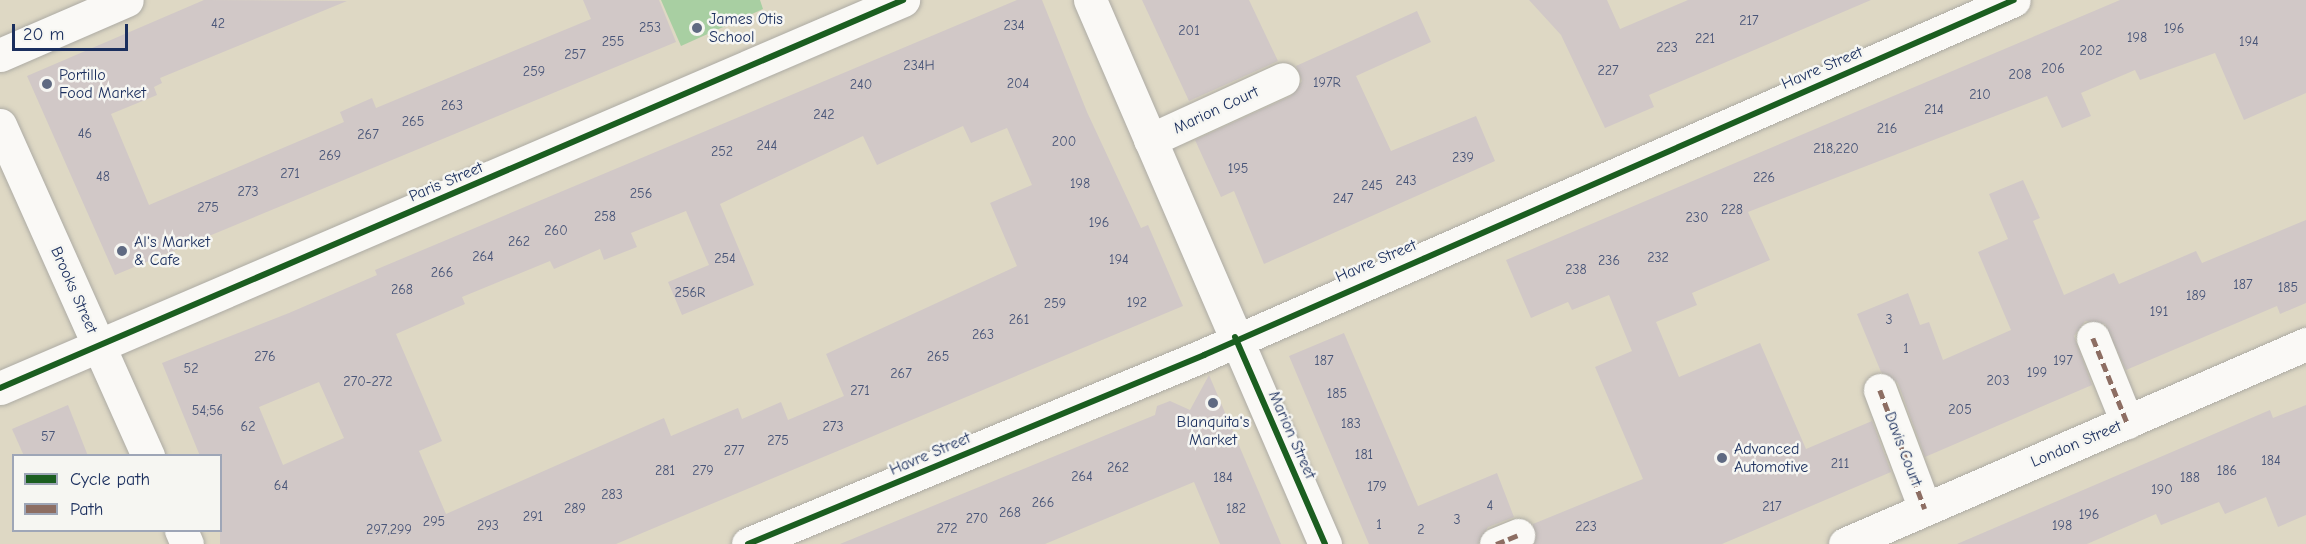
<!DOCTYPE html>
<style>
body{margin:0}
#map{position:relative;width:2306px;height:544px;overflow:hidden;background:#ded8c4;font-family:"Comic Neue",sans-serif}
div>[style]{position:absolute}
.green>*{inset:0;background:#a8cfa2}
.building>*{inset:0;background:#d1c8c7}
.roads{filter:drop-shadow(0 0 2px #adaba4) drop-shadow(0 0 2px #adaba4)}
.street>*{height:33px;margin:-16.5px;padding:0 16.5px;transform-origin:16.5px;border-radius:16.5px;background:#faf9f6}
.quiet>*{height:4.5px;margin-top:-2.25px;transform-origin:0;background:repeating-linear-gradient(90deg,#8d6e63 0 9px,transparent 0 13.5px)}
.cycleway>*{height:6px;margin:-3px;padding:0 3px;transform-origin:3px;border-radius:3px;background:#1b5e20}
.dots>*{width:16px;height:16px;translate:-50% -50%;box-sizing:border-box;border:3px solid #f6f6f2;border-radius:50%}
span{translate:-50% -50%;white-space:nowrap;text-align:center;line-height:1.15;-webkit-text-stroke:5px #f6f6f2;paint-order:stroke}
.number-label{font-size:14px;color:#485578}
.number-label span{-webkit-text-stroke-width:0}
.poi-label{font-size:16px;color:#1b2f5e}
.left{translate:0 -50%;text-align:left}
.street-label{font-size:16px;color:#1b2f5e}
.legend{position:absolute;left:12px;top:454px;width:210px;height:78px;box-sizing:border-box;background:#f6f6f2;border:2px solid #9ea6b7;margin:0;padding:8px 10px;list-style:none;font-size:18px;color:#1b2f5e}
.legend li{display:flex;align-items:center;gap:12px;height:30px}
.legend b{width:30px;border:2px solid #9ea6b7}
.scale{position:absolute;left:12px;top:24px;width:116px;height:27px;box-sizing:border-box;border:3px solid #1b2f5e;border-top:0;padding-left:8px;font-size:18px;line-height:21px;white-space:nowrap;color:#1b2f5e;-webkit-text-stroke:4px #f6f6f2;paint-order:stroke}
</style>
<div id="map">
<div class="green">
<div style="clip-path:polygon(661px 0,760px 0,763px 9px,681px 46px)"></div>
</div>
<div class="building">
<div style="clip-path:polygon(204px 0,347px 1px,160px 78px,162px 83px,154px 87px,157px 95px,111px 114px,149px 205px,344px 122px,340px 112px,372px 98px,376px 108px,591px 19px,583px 0,659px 0,676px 42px,115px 275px,27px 76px)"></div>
<div style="clip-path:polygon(evenodd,1017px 0,1042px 0,1087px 112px,1141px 228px,1148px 225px,1183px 306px,616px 544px,220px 544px,220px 456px,200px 456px,162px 363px,289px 313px,377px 275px,375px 270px,1017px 0,963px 126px,971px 143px,1007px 128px,1032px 185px,990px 203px,1017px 266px,826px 354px,844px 396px,788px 420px,781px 402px,742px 419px,738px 408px,671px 436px,664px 418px,446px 514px,419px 451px,442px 441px,396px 334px,465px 304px,462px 297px,550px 261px,554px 269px,600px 249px,604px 260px,637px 247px,631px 233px,686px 211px,709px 265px,668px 282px,682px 315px,754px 285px,720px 204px,863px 136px,877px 165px,963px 126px,1017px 0,319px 382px,344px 438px,283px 465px,259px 407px,319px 382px)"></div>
<div style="clip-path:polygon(1142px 0,1249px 0,1278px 61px,1189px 101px)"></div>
<div style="clip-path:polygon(1529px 0,1607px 0,1620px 29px,1688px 0,1871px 0,1649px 95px,1654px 107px,1605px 128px,1561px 35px)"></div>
<div style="clip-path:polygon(2120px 0,2306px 0,2306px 93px,2244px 120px,2215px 53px,2140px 80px,2135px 70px,2081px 93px,2091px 116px,2062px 128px,2047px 96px,1748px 212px,1770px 260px,1692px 293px,1697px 305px,1656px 322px,1679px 377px,1760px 343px,1806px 449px,1872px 421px,1891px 472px,1722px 544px,1534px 544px,1533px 524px,1643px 479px,1595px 367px,1632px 351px,1609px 295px,1572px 310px,1568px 302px,1531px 318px,1506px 260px)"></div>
<div style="clip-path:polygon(1417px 11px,1431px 42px,1356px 76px,1391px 151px,1476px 116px,1495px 161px,1264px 264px,1234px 191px,1221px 197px,1195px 140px,1291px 96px,1302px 81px,1296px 66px)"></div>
<div style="clip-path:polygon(2023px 180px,2040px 218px,2033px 221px,2064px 295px,2114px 273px,2119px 284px,2196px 251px,2202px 263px,2306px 220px,2306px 303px,2280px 314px,2277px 306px,2126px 370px,2105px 324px,2085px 321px,2074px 336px,2092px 385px,1925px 457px,1898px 383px,1881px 372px,1857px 314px,1908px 293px,1920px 325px,1929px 322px,1943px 360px,2011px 330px,1978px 252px,2008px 239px,1989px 194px)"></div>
<div style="clip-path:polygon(1344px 333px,1418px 506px,1497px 473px,1514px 517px,1488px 527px,1478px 544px,1369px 544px,1289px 356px)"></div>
<div style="clip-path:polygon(1209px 375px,1281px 544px,1220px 544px,1194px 482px,1045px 544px,840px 544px,1155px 415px,1157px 406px,1170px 401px,1190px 410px)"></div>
<div style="clip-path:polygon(68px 405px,88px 456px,24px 456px,12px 429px)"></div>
<div style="clip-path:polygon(2306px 405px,2306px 515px,2278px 527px,2266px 497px,2225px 514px,2219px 502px,2161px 525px,2156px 514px,2087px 544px,1957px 544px,2270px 410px,2273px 418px)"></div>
</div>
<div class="roads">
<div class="street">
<div style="left:1090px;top:0;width:593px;rotate:66.64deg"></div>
<div style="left:0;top:55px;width:138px;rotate:-23.4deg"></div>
<div style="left:0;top:125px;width:363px;rotate:65.9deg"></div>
<div style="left:1150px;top:140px;width:146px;rotate:-24.6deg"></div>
<div style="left:2093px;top:338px;width:91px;rotate:68deg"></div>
<div style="left:0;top:388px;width:983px;rotate:-23.25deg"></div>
<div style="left:1880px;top:390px;width:127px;rotate:69.3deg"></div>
<div style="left:181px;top:530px;width:15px;rotate:67deg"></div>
<div style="left:748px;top:544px;width:494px;rotate:-22.5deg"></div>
<div style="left:1204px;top:355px;width:884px;rotate:-23.67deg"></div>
<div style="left:1496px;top:544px;width:24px;rotate:-22deg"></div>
<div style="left:1845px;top:544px;width:503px;rotate:-23.45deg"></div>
</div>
</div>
<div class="quiet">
<div style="left:2093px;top:338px;width:91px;rotate:68deg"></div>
<div style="left:1880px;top:390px;width:127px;rotate:69.3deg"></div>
<div style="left:1496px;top:544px;width:24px;rotate:-22deg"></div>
</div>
<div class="cycleway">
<div style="left:1235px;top:337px;width:226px;rotate:66.5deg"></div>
<div style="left:0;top:388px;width:983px;rotate:-23.25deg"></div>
<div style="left:748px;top:544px;width:494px;rotate:-22.5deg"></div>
<div style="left:1204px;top:355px;width:884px;rotate:-23.67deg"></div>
</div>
<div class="dots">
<div style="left:697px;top:28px;background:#5f6a82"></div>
<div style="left:47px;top:84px;background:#5f6a82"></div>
<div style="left:122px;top:251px;background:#5f6a82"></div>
<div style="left:1213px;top:403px;background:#5f6a82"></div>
<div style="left:1722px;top:458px;background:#5f6a82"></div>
</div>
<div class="number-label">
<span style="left:1749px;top:21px">217</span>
<span style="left:218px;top:24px">42</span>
<span style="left:1014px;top:26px">234</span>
<span style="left:650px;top:28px">253</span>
<span style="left:2174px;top:29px">196</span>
<span style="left:1189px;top:31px">201</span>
<span style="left:2137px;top:38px">198</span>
<span style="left:1705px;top:39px">221</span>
<span style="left:613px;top:42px">255</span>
<span style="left:2249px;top:42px">194</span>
<span style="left:1667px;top:48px">223</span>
<span style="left:2091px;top:51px">202</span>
<span style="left:575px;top:55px">257</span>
<span style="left:919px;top:66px">234H</span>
<span style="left:2053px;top:69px">206</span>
<span style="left:1608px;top:71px">227</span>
<span style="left:534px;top:72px">259</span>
<span style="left:2020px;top:75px">208</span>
<span style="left:1327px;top:83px">197R</span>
<span style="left:1018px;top:84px">204</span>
<span style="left:861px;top:85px">240</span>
<span style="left:1980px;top:95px">210</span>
<span style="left:452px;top:106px">263</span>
<span style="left:1934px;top:110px">214</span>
<span style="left:824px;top:115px">242</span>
<span style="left:413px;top:122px">265</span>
<span style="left:1887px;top:129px">216</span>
<span style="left:85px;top:134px">46</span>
<span style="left:368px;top:135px">267</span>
<span style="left:1064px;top:142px">200</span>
<span style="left:767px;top:146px">244</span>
<span style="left:1836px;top:149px">218,220</span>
<span style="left:722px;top:152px">252</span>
<span style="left:330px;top:156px">269</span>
<span style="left:1463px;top:158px">239</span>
<span style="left:1238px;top:169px">195</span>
<span style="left:290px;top:174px">271</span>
<span style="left:103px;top:177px">48</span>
<span style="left:1764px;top:178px">226</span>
<span style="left:1406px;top:181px">243</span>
<span style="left:1080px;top:184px">198</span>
<span style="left:1372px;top:186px">245</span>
<span style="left:248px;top:192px">273</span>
<span style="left:641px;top:194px">256</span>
<span style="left:1343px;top:199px">247</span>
<span style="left:208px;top:208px">275</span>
<span style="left:1732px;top:210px">228</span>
<span style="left:605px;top:217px">258</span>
<span style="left:1697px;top:218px">230</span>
<span style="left:1099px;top:223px">196</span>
<span style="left:556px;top:231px">260</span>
<span style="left:519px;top:242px">262</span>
<span style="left:483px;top:257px">264</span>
<span style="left:1658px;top:258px">232</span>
<span style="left:725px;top:259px">254</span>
<span style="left:1119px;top:260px">194</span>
<span style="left:1609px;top:261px">236</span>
<span style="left:1576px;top:270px">238</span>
<span style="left:442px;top:273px">266</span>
<span style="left:2243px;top:285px">187</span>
<span style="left:2288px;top:288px">185</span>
<span style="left:402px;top:290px">268</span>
<span style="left:690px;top:293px">256R</span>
<span style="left:2196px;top:296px">189</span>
<span style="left:1137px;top:303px">192</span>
<span style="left:1055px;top:304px">259</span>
<span style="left:2159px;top:312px">191</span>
<span style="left:1019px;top:320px">261</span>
<span style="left:1889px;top:320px">3</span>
<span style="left:983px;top:335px">263</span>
<span style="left:1906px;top:349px">1</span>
<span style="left:265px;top:357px">276</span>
<span style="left:938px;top:357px">265</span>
<span style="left:1324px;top:361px">187</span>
<span style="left:2063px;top:361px">197</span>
<span style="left:191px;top:369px">52</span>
<span style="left:2037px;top:373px">199</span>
<span style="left:901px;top:374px">267</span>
<span style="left:1998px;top:381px">203</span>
<span style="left:368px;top:382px">270-272</span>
<span style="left:860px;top:391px">271</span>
<span style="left:1337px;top:394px">185</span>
<span style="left:1960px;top:410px">205</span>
<span style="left:208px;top:411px">54;56</span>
<span style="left:1351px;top:424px">183</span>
<span style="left:248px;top:427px">62</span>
<span style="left:833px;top:427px">273</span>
<span style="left:48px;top:437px">57</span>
<span style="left:778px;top:441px">275</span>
<span style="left:734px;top:451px">277</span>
<span style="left:1364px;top:455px">181</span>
<span style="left:2271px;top:461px">184</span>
<span style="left:1840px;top:464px">211</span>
<span style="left:1118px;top:468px">262</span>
<span style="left:665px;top:471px">281</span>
<span style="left:703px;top:471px">279</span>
<span style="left:2227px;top:471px">186</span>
<span style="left:1082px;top:477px">264</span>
<span style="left:1223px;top:478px">184</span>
<span style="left:2190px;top:478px">188</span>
<span style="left:281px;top:486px">64</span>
<span style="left:1377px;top:487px">179</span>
<span style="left:2162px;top:490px">190</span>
<span style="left:612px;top:495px">283</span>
<span style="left:1043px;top:503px">266</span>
<span style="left:1490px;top:506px">4</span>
<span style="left:1772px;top:507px">217</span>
<span style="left:575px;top:509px">289</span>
<span style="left:1236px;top:509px">182</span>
<span style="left:1010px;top:513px">268</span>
<span style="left:2089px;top:515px">196</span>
<span style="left:533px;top:517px">291</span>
<span style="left:977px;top:519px">270</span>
<span style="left:1457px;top:520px">3</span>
<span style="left:434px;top:522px">295</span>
<span style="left:1379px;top:525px">1</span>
<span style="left:488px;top:526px">293</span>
<span style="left:2062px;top:526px">198</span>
<span style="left:1586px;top:527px">223</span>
<span style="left:947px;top:529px">272</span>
<span style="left:389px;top:530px">297,299</span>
<span style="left:1421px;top:530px">2</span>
</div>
<div class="poi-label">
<span class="left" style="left:709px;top:28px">James Otis<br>School</span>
<span class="left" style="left:59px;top:84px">Portillo<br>Food Market</span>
<span class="left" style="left:134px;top:251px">Al's Market<br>&amp; Cafe</span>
<span style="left:1213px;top:431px">Blanquita's<br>Market</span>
<span class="left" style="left:1734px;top:458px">Advanced<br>Automotive</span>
</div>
<div class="street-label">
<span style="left:1822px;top:68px;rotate:-23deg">Havre Street</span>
<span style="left:1216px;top:110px;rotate:-25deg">Marion Court</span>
<span style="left:446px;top:182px;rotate:-23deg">Paris Street</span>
<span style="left:1376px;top:261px;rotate:-23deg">Havre Street</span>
<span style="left:74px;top:290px;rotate:66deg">Brooks Street</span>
<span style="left:1292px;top:435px;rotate:66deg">Marion Street</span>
<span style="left:2076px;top:444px;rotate:-23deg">London Street</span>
<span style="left:1903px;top:449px;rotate:69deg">Davis Court</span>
<span style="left:930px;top:454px;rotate:-23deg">Havre Street</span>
</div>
<ul class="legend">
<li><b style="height:8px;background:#1b5e20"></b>Cycle path</li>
<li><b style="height:8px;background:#8d6e63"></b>Path</li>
</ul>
<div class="scale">20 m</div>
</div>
